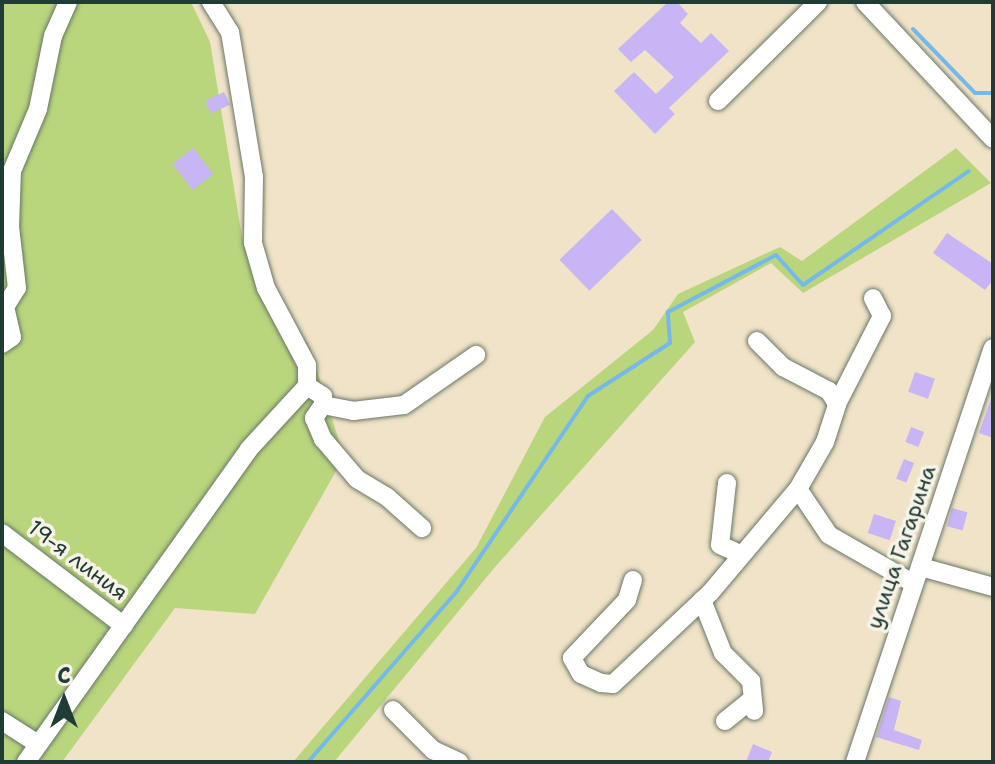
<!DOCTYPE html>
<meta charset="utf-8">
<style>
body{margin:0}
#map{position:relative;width:995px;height:764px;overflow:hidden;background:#f0e3c7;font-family:"Shantell Sans",sans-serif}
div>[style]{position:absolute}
.green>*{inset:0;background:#b9d67d}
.stream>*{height:4px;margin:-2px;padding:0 2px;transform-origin:2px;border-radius:2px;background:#74b9ea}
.building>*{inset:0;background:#c7b5f5;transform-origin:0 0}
.roads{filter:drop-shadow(0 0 2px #687767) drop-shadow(0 0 2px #687767)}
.minor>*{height:18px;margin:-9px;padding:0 9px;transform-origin:9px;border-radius:9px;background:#fff}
span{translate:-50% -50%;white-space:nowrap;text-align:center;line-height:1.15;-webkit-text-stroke:7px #f7f3e8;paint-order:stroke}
.street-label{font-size:22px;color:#1f3d34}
.frame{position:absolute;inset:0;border:4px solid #1f3d34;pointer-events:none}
.north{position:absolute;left:24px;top:660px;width:80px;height:80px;-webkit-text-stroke:6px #f7f3e8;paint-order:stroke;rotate:0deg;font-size:22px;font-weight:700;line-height:32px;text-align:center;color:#1f3d34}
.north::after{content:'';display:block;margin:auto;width:28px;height:36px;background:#1f3d34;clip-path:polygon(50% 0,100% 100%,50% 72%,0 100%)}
</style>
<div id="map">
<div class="green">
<div style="clip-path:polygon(2px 2px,191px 2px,210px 42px,243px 243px,310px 348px,344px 457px,255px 614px,175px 608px,62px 762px,2px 762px)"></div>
<div style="clip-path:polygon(956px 148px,991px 183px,803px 293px,771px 263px,683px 312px,695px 342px,495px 567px,334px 762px,293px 762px,476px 548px,545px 417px,653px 330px,678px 294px,780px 247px,802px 261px)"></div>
</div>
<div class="stream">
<div style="left:913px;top:29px;width:89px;rotate:45.9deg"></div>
<div style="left:975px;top:93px;width:18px"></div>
<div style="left:308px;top:762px;width:227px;rotate:-48.9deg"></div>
<div style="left:457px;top:591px;width:235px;rotate:-56.1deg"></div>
<div style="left:588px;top:396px;width:98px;rotate:-32.9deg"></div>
<div style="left:670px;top:343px;width:31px;rotate:-94deg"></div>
<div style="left:668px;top:312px;width:122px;rotate:-27.8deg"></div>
<div style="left:776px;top:255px;width:40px;rotate:48deg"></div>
<div style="left:803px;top:285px;width:201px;rotate:-34.5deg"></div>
</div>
<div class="building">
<div style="clip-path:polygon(668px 2px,677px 2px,688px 14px,680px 23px,701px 43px,711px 33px,729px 51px,669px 108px,675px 114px,655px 134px,614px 91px,634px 72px,656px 94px,674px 77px,645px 50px,631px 62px,618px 49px)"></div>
<div style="left:224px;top:92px;width:14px;height:21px;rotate:65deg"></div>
<div style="left:193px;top:148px;width:33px;height:26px;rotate:52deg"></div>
<div style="left:612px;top:209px;width:43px;height:73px;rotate:46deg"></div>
<div style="clip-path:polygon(947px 233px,993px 264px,993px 280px,985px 290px,933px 253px)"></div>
<div style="left:915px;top:372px;width:21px;height:21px;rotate:19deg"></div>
<div style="clip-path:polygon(991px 399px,993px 399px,993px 438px,979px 433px)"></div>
<div style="left:911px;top:427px;width:14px;height:16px;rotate:21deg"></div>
<div style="left:904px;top:459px;width:11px;height:21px;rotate:22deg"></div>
<div style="left:952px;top:508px;width:16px;height:19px;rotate:15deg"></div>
<div style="left:874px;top:514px;width:23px;height:20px;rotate:18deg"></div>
<div style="clip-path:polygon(889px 697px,901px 701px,894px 730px,922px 740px,919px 750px,876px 737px)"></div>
<div style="clip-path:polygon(753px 744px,772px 752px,768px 762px,746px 762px)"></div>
</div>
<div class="roads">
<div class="minor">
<div style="left:211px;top:2px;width:36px;rotate:58deg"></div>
<div style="left:230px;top:32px;width:147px;rotate:80.6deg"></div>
<div style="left:254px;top:177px;width:66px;rotate:90.9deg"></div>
<div style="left:253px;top:243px;width:47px;rotate:73.9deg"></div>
<div style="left:266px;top:288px;width:87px;rotate:62deg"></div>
<div style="left:307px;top:365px;width:21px;rotate:90deg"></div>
<div style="left:307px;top:386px;width:19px;rotate:32deg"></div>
<div style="left:323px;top:396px;width:9px;rotate:90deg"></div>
<div style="left:323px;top:405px;width:31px;rotate:11deg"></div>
<div style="left:353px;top:411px;width:51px;rotate:-6.7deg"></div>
<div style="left:404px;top:405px;width:88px;rotate:-34.8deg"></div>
<div style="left:865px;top:2px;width:187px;rotate:46.9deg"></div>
<div style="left:718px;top:101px;width:141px;rotate:-44.7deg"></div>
<div style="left:757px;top:341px;width:37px;rotate:45deg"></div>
<div style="left:783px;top:367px;width:52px;rotate:27.6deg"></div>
<div style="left:829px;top:391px;width:15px;rotate:58deg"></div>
<div style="left:2px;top:344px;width:12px;rotate:-35deg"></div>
<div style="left:12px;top:337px;width:31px;rotate:-103deg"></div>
<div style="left:5px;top:307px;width:22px;rotate:-58deg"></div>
<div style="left:17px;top:288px;width:61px;rotate:-96.5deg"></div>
<div style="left:10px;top:227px;width:56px;rotate:-88deg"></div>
<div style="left:12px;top:171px;width:67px;rotate:-67.2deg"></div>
<div style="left:38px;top:109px;width:75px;rotate:-78.4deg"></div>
<div style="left:53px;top:36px;width:37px;rotate:-66deg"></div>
<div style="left:323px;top:405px;width:16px;rotate:125deg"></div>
<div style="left:314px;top:418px;width:23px;rotate:67deg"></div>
<div style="left:323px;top:439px;width:52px;rotate:49.6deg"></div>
<div style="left:357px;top:479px;width:35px;rotate:31deg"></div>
<div style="left:387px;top:497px;width:47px;rotate:41.5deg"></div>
<div style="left:727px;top:483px;width:62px;rotate:96.4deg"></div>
<div style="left:720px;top:545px;width:22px;rotate:24deg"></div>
<div style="left:798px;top:489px;width:55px;rotate:56deg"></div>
<div style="left:829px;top:535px;width:95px;rotate:29.8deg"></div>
<div style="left:2px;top:533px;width:153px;rotate:37.3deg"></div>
<div style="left:921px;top:567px;width:75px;rotate:15.5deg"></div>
<div style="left:633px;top:580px;width:21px;rotate:107deg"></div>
<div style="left:627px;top:600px;width:80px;rotate:133.5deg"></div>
<div style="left:572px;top:658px;width:18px;rotate:61deg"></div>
<div style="left:581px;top:674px;width:22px;rotate:24deg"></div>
<div style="left:601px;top:683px;width:12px;rotate:5deg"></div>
<div style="left:613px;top:684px;width:133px;rotate:-43.2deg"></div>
<div style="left:710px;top:593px;width:136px;rotate:-49.8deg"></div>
<div style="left:798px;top:489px;width:54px;rotate:-60.1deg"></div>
<div style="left:825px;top:442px;width:40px;rotate:-72deg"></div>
<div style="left:837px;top:404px;width:99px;rotate:-62.9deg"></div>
<div style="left:882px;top:316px;width:20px;rotate:-117deg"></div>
<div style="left:702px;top:600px;width:57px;rotate:68.4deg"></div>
<div style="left:723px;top:653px;width:40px;rotate:45deg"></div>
<div style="left:751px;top:681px;width:30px;rotate:84deg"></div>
<div style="left:393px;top:710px;width:57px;rotate:45deg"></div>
<div style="left:433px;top:750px;width:29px;rotate:25deg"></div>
<div style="left:2px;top:721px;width:43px;rotate:32.6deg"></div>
<div style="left:725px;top:721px;width:35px;rotate:-39deg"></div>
<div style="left:26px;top:762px;width:384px;rotate:-54.5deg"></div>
<div style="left:249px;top:449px;width:86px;rotate:-47.4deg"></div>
<div style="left:855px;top:762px;width:436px;rotate:-71.6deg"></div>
</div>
</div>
<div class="street-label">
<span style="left:901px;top:547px;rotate:-71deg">улица Гагарина</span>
<span style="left:78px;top:560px;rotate:37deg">19-я линия</span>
</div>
<div class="frame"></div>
<div class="north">С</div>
</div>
